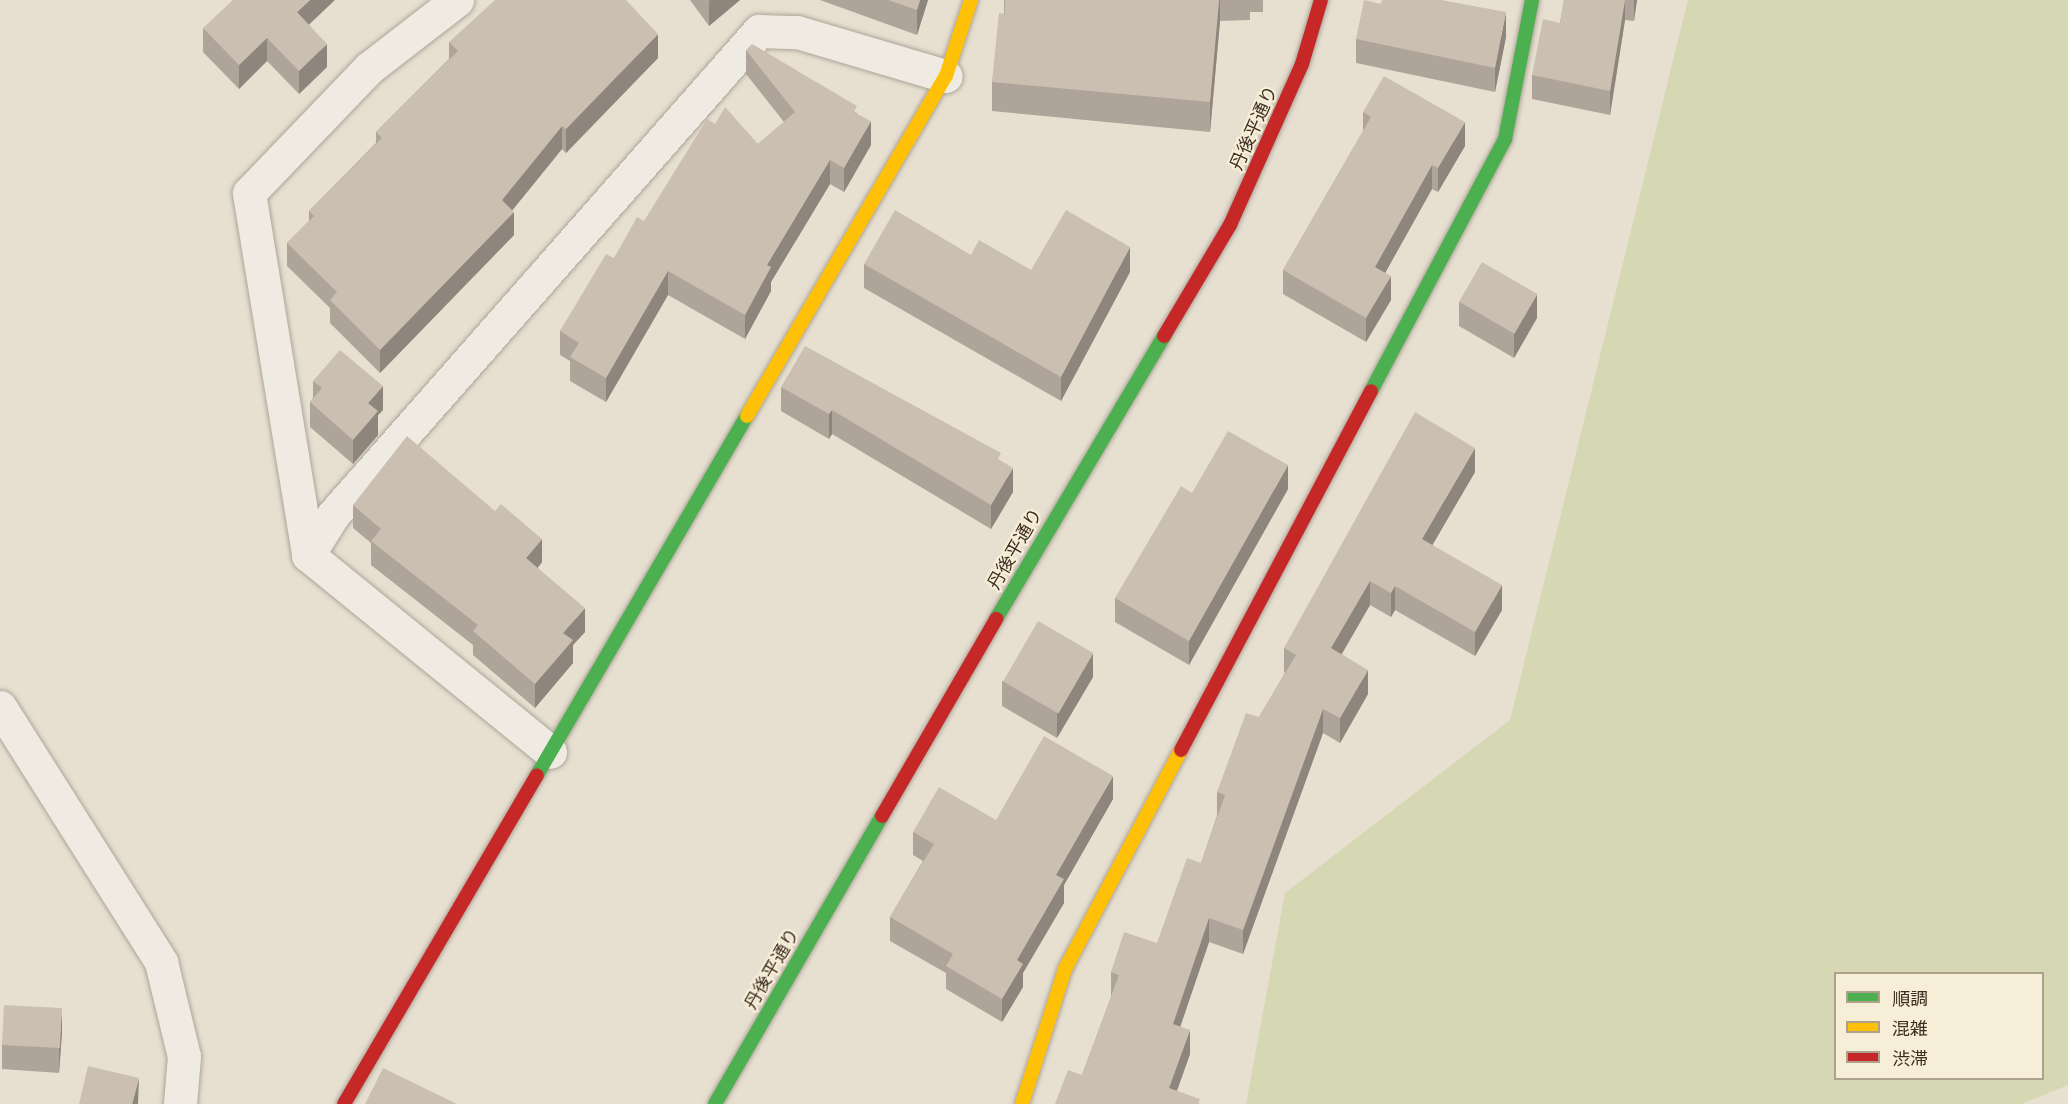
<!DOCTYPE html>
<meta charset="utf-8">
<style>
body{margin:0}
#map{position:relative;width:2068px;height:1104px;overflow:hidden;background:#e7e0d1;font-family:"Source Serif 4","Noto Sans JP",serif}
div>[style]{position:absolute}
.green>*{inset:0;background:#d6d7b3}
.roads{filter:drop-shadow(0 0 2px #ada599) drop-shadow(0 0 2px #ada599)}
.street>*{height:33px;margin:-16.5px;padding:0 16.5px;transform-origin:16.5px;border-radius:16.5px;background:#efebe3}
.fast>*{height:14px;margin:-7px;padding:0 7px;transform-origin:7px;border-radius:7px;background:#4caf50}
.slow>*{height:14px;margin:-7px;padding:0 7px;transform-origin:7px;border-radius:7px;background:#ffc107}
.jam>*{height:14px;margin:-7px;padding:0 7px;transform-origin:7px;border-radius:7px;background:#c62828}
.wall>*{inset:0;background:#afa499}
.shaded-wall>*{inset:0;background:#8e867d}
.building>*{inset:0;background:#cbbfb2;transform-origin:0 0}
span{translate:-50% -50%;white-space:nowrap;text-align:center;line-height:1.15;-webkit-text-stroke:4.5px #f7eed8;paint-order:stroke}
.street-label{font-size:18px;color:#3d2e20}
.legend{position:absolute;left:1834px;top:972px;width:210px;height:108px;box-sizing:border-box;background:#f7eed8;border:2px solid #ada18e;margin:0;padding:8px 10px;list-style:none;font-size:18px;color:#3d2e20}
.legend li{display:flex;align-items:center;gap:12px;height:30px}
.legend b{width:30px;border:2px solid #ada18e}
</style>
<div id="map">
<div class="green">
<div style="clip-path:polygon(evenodd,1688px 0,2068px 0,2068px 1085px,2022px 1104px,1246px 1104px,1285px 893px,1510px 720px,1688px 0,1836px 974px,2042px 974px,2042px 1078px,1836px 1078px,1836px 974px)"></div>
</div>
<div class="roads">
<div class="street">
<div style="left:457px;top:0;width:111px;rotate:142.3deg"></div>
<div style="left:369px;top:68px;width:173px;rotate:133.8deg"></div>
<div style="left:249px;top:193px;width:367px;rotate:80.7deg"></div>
<div style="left:308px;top:555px;width:312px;rotate:39.1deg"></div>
<div style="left:308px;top:555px;width:47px;rotate:-58deg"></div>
<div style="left:333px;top:515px;width:645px;rotate:-48.65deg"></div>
<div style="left:759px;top:31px;width:38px;rotate:2deg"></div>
<div style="left:797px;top:32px;width:155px;rotate:16.5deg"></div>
<div style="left:0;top:707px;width:302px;rotate:57.7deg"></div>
<div style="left:161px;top:962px;width:97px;rotate:76.3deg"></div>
<div style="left:184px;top:1056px;width:48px;rotate:94.8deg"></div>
</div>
<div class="fast">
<div style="left:1371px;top:391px;width:285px;rotate:-62deg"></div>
<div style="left:1505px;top:139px;width:142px;rotate:-79deg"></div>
<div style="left:996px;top:619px;width:329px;rotate:-59.3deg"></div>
<div style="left:537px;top:775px;width:416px;rotate:-59.7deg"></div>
<div style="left:715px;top:1104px;width:333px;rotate:-59.9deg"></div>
</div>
<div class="slow">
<div style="left:747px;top:416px;width:394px;rotate:-59.7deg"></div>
<div style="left:946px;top:76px;width:80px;rotate:-71.8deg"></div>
<div style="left:1022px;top:1104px;width:142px;rotate:-72.3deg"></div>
<div style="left:1065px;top:969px;width:248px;rotate:-62.1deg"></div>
</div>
<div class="jam">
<div style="left:1164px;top:336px;width:129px;rotate:-59.3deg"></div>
<div style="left:1230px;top:225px;width:176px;rotate:-65.9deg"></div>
<div style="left:1302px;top:64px;width:67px;rotate:-73.5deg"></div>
<div style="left:1181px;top:750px;width:406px;rotate:-62.1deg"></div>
<div style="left:882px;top:816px;width:228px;rotate:-59.9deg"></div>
<div style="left:344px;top:1104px;width:381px;rotate:-59.6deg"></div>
</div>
</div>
<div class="wall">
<div style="clip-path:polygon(690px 0,740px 0,709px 26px)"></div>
<div style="clip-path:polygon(820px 0,928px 0,917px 35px)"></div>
<div style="clip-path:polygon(1004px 0,1263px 0,1263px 12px,1250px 12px,1250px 20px,1220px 21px,1210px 132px,992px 111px,992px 82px,1004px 14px)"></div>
<div style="clip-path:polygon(1564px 0,1637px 0,1634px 21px,1625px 20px,1610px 115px,1532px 99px,1532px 75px,1560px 23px)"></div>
<div style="clip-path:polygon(309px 25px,327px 67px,299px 94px,267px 61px,239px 89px,203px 52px,203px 28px)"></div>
<div style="clip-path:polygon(1506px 37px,1495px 92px,1356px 63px,1356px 39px)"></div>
<div style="clip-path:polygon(449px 42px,658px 58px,566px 153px,562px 149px,512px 210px,514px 235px,380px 373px,330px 323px,330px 308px,287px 266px,287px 243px,309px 221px,309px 211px,376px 143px,376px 132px,449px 59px)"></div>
<div style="clip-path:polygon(746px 50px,857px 113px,871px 145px,844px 192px,830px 184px,771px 282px,771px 291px,745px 339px,668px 295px,606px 402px,570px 381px,570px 361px,560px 355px,560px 331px,614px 258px,644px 221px,758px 144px,784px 122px,746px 74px)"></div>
<div style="clip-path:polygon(1363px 112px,1465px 146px,1438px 192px,1432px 189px,1385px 273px,1391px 300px,1366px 342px,1283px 294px,1283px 270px,1363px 131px)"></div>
<div style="clip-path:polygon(971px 255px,1031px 270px,1130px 272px,1061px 401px,864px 288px,864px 264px)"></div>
<div style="clip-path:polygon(1459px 302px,1537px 318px,1514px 358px,1459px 326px)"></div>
<div style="clip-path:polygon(313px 381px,383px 410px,378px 415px,378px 435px,353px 464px,310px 427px,310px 402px,313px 398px)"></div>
<div style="clip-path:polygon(781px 387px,1001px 461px,1013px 492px,991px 529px,832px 434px,829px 439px,781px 411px)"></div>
<div style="clip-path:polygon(1475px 472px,1432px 545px,1502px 610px,1475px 656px,1395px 610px,1391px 617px,1370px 605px,1342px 654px,1368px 694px,1340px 743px,1323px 733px,1243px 954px,1209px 942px,1180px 1027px,1190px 1054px,1177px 1091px,1200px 1104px,1082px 1075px,1111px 997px,1111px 972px,1157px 943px,1201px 863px,1217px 816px,1217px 792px,1259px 717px,1285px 673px,1284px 672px,1284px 648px)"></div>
<div style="clip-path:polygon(1288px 489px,1189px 665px,1115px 622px,1115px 598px,1192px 493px)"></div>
<div style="clip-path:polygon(353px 505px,542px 562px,538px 568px,585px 632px,573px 645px,573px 663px,535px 708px,473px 655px,473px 645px,371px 565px,371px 543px,353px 528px)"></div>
<div style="clip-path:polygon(1093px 677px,1057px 738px,1002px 706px,1002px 681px)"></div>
<div style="clip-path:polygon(1113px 799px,1064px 885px,1064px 903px,1023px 973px,1023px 987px,1002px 1022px,946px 989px,946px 973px,890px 941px,890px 917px,923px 861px,913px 855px,913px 832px,996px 820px)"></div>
<div style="clip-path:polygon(62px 1032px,59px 1073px,2px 1069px,2px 1045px)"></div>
</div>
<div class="shaded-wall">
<div style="clip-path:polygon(310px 0,335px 0,297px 36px,297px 12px)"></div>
<div style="clip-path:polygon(711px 0,740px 0,709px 26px,709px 1px)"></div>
<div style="clip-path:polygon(920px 0,928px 0,917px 35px,917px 10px)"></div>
<div style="clip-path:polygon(1219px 0,1220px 0,1220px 21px,1210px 132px,1210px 102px)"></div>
<div style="clip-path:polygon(1625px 0,1625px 20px,1610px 115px,1610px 91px)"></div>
<div style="clip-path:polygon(1634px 0,1637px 0,1634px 21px)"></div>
<div style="clip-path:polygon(1506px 12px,1506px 37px,1495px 92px,1495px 68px)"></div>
<div style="clip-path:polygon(658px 34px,658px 58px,566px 153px,566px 129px)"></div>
<div style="clip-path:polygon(267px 38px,267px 61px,239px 89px,239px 65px)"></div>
<div style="clip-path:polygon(327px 44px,327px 67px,299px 94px,299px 71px)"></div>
<div style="clip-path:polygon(871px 121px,871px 145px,844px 192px,844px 168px)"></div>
<div style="clip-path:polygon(1465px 122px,1465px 146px,1438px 192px,1438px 168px)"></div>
<div style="clip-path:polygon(562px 126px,562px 149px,502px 223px,502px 200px)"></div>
<div style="clip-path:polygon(830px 160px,830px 184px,771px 282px,771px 291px,745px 339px,745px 315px,767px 265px)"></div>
<div style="clip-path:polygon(1432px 165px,1432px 189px,1375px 291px,1375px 267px)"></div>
<div style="clip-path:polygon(514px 212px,514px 235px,380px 373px,380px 350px)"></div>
<div style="clip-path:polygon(1130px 247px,1130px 272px,1061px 401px,1061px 377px)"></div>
<div style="clip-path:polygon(668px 271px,668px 295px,606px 402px,606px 378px)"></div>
<div style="clip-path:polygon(1391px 276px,1391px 300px,1366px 342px,1366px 318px)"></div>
<div style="clip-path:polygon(1537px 294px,1537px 318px,1514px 358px,1514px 334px)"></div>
<div style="clip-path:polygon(383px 386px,383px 410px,378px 415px,378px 435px,353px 464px,353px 440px,368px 403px)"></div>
<div style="clip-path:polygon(832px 410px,832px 434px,829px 439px,829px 414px)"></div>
<div style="clip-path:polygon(1475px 448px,1475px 472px,1422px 563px,1422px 539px)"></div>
<div style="clip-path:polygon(1288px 465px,1288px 489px,1189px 665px,1189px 641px)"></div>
<div style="clip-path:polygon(1013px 468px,1013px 492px,991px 529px,991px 505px)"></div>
<div style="clip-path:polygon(542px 539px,542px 562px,526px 581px,526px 558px)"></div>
<div style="clip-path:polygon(1370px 581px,1370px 605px,1331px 672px,1331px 648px)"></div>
<div style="clip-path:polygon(1502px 585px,1502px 610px,1475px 656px,1475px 632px)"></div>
<div style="clip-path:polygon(1395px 586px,1395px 610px,1391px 617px,1391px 593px)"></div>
<div style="clip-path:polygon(585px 608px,585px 632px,573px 645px,573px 663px,535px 708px,535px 684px,563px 633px)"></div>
<div style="clip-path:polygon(1093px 653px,1093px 677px,1057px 738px,1057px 714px)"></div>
<div style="clip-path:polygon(1368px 670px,1368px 694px,1340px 743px,1340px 718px)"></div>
<div style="clip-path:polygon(1323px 709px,1323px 733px,1243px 954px,1243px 930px)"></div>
<div style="clip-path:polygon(1113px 776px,1113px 799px,1064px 885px,1064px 903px,1023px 973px,1023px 987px,1002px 1022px,1002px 999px,1017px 960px,1056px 875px)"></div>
<div style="clip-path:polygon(1209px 918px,1209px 942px,1173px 1048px,1173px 1024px)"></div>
<div style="clip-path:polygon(62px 1008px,62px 1032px,59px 1073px,59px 1049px)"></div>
<div style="clip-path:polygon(1190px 1030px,1190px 1054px,1172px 1104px,1169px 1088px)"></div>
<div style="clip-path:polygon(139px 1078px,138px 1104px,132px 1104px)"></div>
</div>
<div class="building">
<div style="clip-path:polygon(233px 0,310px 0,297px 12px,327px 44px,299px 71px,267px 38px,239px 65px,203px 28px)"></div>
<div style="clip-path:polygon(495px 0,626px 0,658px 34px,566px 129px,562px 126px,502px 200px,514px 212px,380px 350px,330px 300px,337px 292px,287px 243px,314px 216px,309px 211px,382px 138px,376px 132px,458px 51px,449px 42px)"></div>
<div style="clip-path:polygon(888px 0,920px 0,917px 10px)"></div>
<div style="clip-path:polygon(1005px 0,1219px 0,1210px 102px,992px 82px,999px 13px,1005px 14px)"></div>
<div style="clip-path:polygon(1364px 0,1381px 4px,1382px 0,1441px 0,1506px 12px,1495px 68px,1356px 39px)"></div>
<div style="clip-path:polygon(1564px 0,1625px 0,1610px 91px,1532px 75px,1543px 19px,1560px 23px)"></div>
<div style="clip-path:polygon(752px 44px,857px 106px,854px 112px,871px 121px,844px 168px,830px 160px,767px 265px,771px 267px,745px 315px,668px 271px,606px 378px,570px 357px,579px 343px,560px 331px,606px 254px,614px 258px,637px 217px,644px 221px,707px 119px,715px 124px,725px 107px,758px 144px,795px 112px,746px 50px)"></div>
<div style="clip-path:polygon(1384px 76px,1465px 122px,1438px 168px,1432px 165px,1375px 267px,1391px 276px,1366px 318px,1283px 270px,1371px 117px,1363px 112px)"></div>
<div style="clip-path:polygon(895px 210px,971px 255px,979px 240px,1031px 270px,1066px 210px,1130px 247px,1061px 377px,864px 264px)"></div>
<div style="left:1482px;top:262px;width:64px;height:46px;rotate:30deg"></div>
<div style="clip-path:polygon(805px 346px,1001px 453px,998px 459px,1013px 468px,991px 505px,832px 410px,829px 414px,781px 387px)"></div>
<div style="clip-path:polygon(340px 350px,383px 386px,368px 403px,378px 411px,353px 440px,310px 402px,322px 388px,313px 381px)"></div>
<div style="clip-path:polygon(1415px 412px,1475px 448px,1422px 539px,1502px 585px,1475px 632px,1395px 586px,1391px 593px,1370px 581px,1331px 648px,1368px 670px,1340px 718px,1323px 709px,1243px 930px,1209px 918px,1173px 1024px,1190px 1030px,1169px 1088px,1200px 1099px,1198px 1104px,1055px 1104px,1068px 1070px,1082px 1075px,1119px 975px,1111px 972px,1124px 932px,1157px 943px,1187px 858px,1201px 863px,1225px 795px,1217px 792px,1246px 713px,1259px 717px,1296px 655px,1284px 648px)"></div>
<div style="clip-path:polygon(1228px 431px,1288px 465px,1189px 641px,1115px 598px,1181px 486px,1192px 493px)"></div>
<div style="clip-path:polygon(407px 436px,495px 511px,501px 504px,542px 539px,526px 558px,585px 608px,563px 633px,573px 640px,535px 684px,473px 631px,478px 625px,371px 541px,381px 529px,353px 505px)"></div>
<div style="left:1038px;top:621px;width:64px;height:70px;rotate:30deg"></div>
<div style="clip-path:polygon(1044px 736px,1113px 776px,1056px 875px,1064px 879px,1017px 960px,1023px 964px,1002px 999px,946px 966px,953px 954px,890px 917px,934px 844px,913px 832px,939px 787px,996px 820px)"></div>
<div style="left:4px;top:1005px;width:58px;height:40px;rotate:3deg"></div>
<div style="clip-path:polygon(88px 1066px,139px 1078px,132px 1104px,79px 1104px)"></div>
<div style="clip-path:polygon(383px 1068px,457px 1104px,365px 1104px)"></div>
</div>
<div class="street-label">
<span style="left:1254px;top:128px;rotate:-66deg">丹後平通り</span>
<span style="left:1015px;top:549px;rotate:-60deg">丹後平通り</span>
<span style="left:772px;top:969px;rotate:-60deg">丹後平通り</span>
</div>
<ul class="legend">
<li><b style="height:8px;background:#4caf50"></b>順調</li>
<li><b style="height:8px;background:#ffc107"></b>混雑</li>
<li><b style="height:8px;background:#c62828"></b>渋滞</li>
</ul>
</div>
